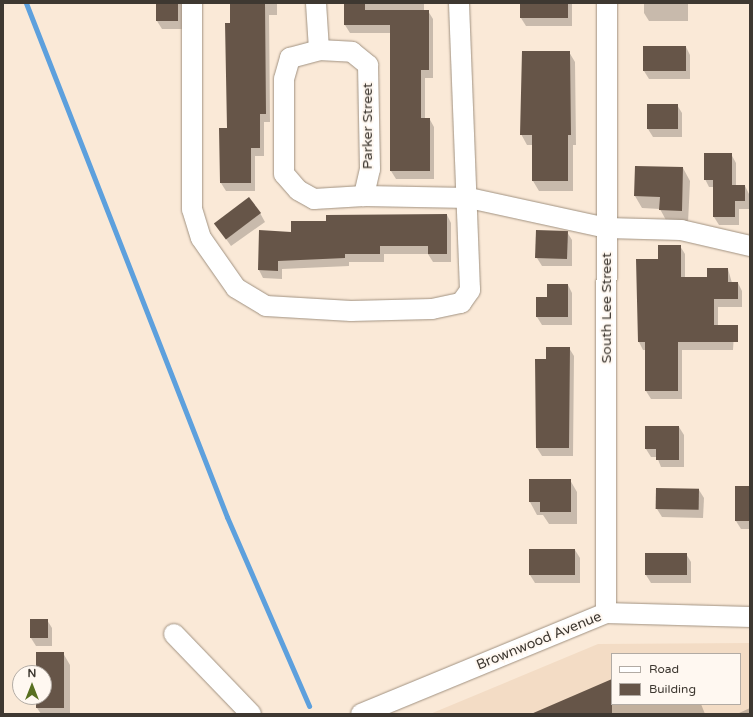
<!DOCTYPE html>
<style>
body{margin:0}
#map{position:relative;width:753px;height:717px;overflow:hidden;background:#fae9d7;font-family:"Varela Round",sans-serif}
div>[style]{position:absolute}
.built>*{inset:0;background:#f3dcc5}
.shadow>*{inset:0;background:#0003;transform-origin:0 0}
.stream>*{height:5px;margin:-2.5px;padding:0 2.5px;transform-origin:2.5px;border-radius:2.5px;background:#5da0dd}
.building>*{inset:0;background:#665548;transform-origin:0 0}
.roads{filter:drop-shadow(0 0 1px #a19281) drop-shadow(0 0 1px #a19281)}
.minor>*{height:20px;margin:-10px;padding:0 10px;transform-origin:10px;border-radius:10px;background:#fff}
span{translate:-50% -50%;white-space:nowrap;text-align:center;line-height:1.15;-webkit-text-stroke:4px #fff8f1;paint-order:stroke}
.street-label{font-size:14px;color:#3e3831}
.frame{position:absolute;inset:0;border:4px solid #3e3831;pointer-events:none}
.legend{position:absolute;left:611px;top:653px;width:130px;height:52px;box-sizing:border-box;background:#fff8f1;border:1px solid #b2aba4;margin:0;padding:5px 7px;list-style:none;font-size:12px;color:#3e3831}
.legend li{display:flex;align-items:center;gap:8px;height:20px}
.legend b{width:20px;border:1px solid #b2aba4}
.north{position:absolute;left:12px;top:665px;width:40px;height:40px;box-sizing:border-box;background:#fff8f1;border:1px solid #b2aba4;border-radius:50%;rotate:0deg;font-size:11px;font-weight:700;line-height:16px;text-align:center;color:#3e3831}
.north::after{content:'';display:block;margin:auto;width:14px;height:18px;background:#597021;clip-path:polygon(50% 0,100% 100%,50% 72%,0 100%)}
</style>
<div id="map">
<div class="built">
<div style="clip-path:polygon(evenodd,750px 643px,750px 714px,430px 714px,598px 644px,750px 643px,612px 654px,740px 654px,740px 704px,612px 704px,612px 654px)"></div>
</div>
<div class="shadow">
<div style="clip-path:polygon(157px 3px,182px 3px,182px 29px,162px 29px,157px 21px)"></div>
<div style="clip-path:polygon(231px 3px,277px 3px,277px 15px,269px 15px,270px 122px,264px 122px,264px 156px,255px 156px,255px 191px,226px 191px,221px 183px,228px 129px)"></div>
<div style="clip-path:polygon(345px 3px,424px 3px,424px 11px,428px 11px,433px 19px,433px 78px,425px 78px,425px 118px,429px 118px,434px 127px,434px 179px,396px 179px,391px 171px,391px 33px,350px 33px,345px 25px)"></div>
<div style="clip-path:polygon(521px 3px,572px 3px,572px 26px,526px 26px,521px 18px)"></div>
<div style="clip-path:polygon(644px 3px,688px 3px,688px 21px,649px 21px,644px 13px)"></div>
<div style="clip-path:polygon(686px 47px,690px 55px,690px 79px,649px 79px,644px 71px)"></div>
<div style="clip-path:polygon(569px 52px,575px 62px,576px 145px,573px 145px,573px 191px,539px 191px,533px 181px,533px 145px,527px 145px,521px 134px)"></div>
<div style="clip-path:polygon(677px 105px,682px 113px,682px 137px,653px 137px,648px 129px)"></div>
<div style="clip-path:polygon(731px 154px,736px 163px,736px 186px,745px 186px,749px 194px,749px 209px,739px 209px,739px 225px,719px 225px,714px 217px,714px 187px,709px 187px,705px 179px)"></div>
<div style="clip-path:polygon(636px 167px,683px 168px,690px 181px,688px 223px,667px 222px,660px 209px,642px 208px,635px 196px)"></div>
<div style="clip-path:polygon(260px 213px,265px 222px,231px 246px,215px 223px)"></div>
<div style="clip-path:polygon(447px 215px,451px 223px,451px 262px,433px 262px,428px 254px,384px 254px,384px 262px,349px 262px,349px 266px,282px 269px,282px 279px,263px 278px,259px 270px,292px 233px,327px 222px)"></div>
<div style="clip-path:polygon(537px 231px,567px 232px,572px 240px,572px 266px,542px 266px,537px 258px)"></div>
<div style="clip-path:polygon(680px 246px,685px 254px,685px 278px,708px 278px,728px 269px,732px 283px,738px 283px,742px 291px,742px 307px,718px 307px,718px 326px,734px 334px,733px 350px,682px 350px,682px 399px,651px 399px,646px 391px,646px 350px,643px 350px,639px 342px,659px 260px)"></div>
<div style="clip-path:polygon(568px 285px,572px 293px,572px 325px,542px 325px,537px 317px,548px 298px)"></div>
<div style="clip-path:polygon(569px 348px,574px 356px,573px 456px,542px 456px,537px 448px,536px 360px,547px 360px)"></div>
<div style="clip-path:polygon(679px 427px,684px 435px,684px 467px,661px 467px,657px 457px,651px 457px,646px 449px)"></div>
<div style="clip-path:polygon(530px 480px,570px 480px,577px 492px,577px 524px,549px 524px,543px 515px,537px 515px,530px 502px)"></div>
<div style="clip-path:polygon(750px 487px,750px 529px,741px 529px,736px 521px)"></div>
<div style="clip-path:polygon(657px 489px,699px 490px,704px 498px,703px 518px,662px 517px,657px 509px)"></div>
<div style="clip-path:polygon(575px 550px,580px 558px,580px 583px,535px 583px,530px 575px)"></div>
<div style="clip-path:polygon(686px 554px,691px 562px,691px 583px,651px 583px,646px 575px)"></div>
<div style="clip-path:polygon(31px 620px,47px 620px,52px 628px,52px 646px,36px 646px,31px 638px)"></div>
<div style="clip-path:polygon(63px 653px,70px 665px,70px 714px,41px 714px,37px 708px,37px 697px,44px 697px,44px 673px,37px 673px)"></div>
<div style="left:3px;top:668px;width:1px;height:46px;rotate:45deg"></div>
<div style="clip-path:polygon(612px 680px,612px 704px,701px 704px,705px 714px,534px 714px)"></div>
<div style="clip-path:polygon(750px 708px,750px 714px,737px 714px)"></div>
</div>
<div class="stream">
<div style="left:26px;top:3px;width:552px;rotate:68.64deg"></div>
<div style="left:227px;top:517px;width:206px;rotate:66.5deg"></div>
</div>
<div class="building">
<div style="left:156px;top:3px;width:22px;height:18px"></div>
<div style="clip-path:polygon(230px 3px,265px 3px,266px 114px,260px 114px,260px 148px,251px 148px,251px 183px,220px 183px,219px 128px,227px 128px,225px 23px,230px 23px)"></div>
<div style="clip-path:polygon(344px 3px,365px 3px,365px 10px,429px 10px,429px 70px,421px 70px,421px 118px,430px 118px,430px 171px,390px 171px,390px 25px,344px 25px)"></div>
<div style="left:520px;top:3px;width:48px;height:15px"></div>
<div style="left:643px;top:46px;width:43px;height:25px"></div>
<div style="clip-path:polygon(522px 51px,570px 51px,571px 135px,568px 135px,568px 181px,532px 181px,532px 135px,520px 135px)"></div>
<div style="left:647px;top:104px;width:31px;height:25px"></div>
<div style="clip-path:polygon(704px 153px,732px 153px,732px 185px,745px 185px,745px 201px,735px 201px,735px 217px,713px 217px,713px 180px,704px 180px)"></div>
<div style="clip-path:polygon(635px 166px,683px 167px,682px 211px,659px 210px,660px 197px,634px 196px)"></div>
<div style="left:249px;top:197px;width:20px;height:44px;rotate:53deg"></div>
<div style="clip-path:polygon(447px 214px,447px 254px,428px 254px,428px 246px,380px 246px,380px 254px,345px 254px,345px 258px,278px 261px,278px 271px,258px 270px,259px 230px,291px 232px,291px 221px,326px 221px,326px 215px)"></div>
<div style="left:536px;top:230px;width:32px;height:28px;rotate:2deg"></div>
<div style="clip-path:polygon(658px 245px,681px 245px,681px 277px,707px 277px,707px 268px,728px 268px,728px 282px,738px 282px,738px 299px,714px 299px,714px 325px,738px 325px,738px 342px,678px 342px,678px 391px,645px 391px,645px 342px,638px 342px,636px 259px,658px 259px)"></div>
<div style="clip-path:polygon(547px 284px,568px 284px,568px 317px,536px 317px,536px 297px,547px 297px)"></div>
<div style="clip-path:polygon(546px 347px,570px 347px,569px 448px,536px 448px,535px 359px,546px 359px)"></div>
<div style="clip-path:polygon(645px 426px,679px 426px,679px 460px,656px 460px,656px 449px,645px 449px)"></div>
<div style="clip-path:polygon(529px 479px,571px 479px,571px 512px,540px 512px,540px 502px,529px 502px)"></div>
<div style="left:735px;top:486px;width:15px;height:35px"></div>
<div style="left:656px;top:488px;width:43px;height:21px;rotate:1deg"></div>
<div style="left:529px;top:549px;width:46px;height:26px"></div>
<div style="left:645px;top:553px;width:42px;height:22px"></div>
<div style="left:30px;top:619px;width:18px;height:19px"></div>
<div style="clip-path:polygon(36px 652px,64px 652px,64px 708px,36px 708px,36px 697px,44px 697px,44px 673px,36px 673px)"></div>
<div style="clip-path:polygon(612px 679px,612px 714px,531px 714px)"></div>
</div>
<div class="roads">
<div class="minor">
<div style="left:192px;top:3px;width:206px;rotate:90deg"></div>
<div style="left:192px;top:209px;width:30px;rotate:73deg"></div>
<div style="left:201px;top:238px;width:61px;rotate:55deg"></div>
<div style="left:236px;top:288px;width:35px;rotate:31deg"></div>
<div style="left:266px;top:306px;width:85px;rotate:3.4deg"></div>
<div style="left:351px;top:311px;width:81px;rotate:-1.4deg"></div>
<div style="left:432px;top:309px;width:30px;rotate:-12deg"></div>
<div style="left:461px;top:303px;width:16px;rotate:-55deg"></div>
<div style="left:470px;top:290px;width:287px;rotate:-92.2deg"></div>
<div style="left:316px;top:3px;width:47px;rotate:86.3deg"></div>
<div style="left:319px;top:50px;width:33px;rotate:3deg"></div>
<div style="left:352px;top:52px;width:21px;rotate:39deg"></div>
<div style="left:368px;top:65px;width:104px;rotate:88.9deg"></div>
<div style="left:370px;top:169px;width:28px;rotate:103deg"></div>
<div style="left:364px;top:196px;width:50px;rotate:176.6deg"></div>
<div style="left:314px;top:199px;width:18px;rotate:-151deg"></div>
<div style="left:298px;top:190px;width:21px;rotate:-131deg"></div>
<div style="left:284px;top:174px;width:95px;rotate:-90deg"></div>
<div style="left:284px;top:79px;width:22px;rotate:-74deg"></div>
<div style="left:290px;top:58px;width:30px;rotate:-15deg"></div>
<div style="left:364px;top:196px;width:105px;rotate:1.1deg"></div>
<div style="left:469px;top:198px;width:141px;rotate:12.3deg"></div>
<div style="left:607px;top:228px;width:74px;rotate:1.5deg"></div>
<div style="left:681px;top:230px;width:71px;rotate:13.1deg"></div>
<div style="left:606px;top:613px;width:610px;rotate:-89.91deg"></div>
<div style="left:174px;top:634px;width:111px;rotate:46.1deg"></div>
<div style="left:361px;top:714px;width:265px;rotate:-22.4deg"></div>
<div style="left:606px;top:613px;width:144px;rotate:1.6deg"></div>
</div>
</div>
<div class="street-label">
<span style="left:368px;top:126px;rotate:-90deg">Parker Street</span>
<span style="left:607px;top:308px;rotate:-90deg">South Lee Street</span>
<span style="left:539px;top:641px;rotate:-22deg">Brownwood Avenue</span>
</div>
<div class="frame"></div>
<ul class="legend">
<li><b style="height:5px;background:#fff"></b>Road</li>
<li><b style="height:11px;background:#665548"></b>Building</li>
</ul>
<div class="north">N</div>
</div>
